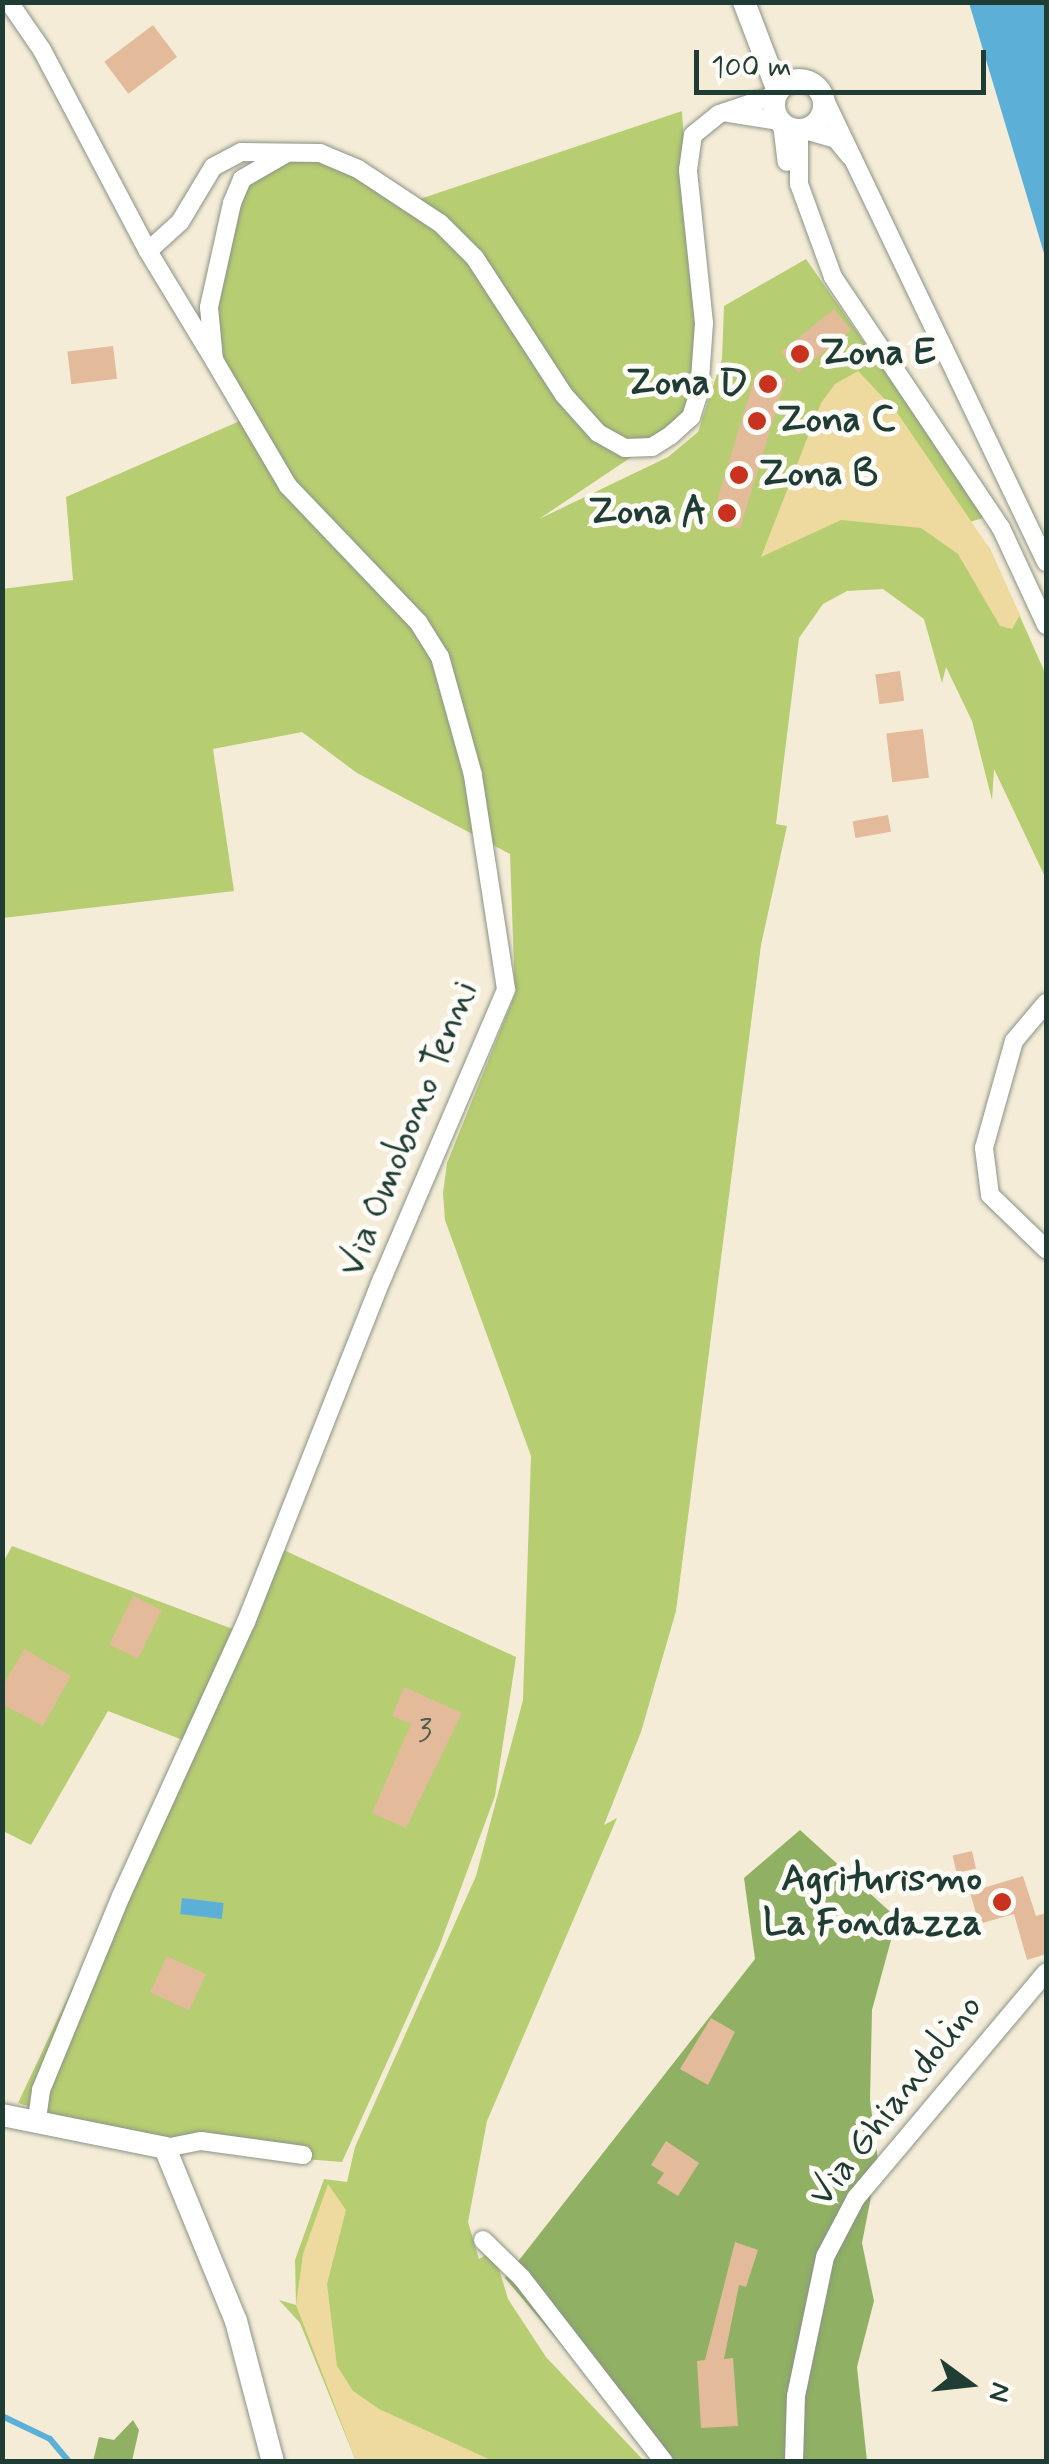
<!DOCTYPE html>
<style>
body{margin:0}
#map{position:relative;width:1049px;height:2464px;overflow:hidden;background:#f5ecd7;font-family:Mynerve,sans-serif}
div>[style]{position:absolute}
.green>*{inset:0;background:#b6cd72}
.forest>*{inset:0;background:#90b064}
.sand>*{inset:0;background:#eeda9e}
.water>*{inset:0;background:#5cb0d8;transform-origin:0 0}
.stream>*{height:6px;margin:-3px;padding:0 3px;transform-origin:3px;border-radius:3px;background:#5cb0d8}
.building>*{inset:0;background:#e3bb9b;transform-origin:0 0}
.roads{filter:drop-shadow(0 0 2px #8a9486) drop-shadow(0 0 2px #8a9486)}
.minor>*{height:18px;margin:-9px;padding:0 9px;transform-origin:9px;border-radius:9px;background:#fff}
.tertiary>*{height:22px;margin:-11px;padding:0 11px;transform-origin:11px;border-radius:11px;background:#fff}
.tertiary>.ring{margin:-11px;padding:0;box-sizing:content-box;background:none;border:22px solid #fff;border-radius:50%}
.dots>*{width:28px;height:28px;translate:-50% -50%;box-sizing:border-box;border:5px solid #fdfcf7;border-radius:50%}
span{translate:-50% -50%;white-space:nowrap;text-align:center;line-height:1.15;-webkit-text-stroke:10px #fdfcf7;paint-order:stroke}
.number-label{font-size:32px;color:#505c4e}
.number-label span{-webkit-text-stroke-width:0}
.poi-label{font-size:38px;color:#1f3d34;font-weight:700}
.left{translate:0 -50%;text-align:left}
.right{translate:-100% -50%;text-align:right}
.street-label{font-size:38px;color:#1f3d34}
.frame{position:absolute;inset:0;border:5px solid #1f3d34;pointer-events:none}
.north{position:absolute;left:919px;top:2334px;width:100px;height:100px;-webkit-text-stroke:8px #fdfcf7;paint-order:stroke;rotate:105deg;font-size:28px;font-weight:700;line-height:40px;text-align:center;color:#1f3d34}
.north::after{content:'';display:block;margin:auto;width:35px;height:45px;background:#1f3d34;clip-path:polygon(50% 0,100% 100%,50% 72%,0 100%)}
.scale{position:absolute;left:694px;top:50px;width:292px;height:45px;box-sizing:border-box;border:5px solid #1f3d34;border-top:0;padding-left:12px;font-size:30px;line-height:35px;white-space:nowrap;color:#1f3d34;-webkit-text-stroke:8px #fdfcf7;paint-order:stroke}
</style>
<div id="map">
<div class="green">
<div style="clip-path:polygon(682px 111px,699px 393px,691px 417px,539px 519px,668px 457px,698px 432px,722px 359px,724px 306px,806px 259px,986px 517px,970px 522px,990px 549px,1046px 675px,1046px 879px,994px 769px,992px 800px,972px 721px,946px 667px,942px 683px,924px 619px,883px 589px,847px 591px,823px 604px,799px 638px,776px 824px,787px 826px,761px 945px,676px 1611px,641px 1732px,604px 1825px,617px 1818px,487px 2121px,468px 2222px,479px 2259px,488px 2254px,499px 2269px,508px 2299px,546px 2357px,644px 2461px,356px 2461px,300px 2323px,279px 2300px,296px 2305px,295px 2260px,324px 2179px,347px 2182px,355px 2147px,476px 1876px,523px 1700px,531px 1456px,445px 1220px,443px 1193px,447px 1163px,515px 994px,510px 854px,357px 773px,302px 732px,213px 749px,234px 891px,3px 918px,2px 589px,73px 580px,66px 497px,249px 417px,214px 360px,218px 251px,242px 179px,287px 153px,320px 153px,411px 202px)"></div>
<div style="clip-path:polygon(12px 1546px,238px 1631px,275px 1546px,516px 1657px,495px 1796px,439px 1947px,342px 2162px,165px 2148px,18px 2103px,188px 1742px,108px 1711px,31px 1845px,3px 1831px,2px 1564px)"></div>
</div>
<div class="forest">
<div style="clip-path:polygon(800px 1830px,897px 1918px,872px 2010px,870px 2100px,878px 2161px,862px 2243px,874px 2301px,857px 2367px,867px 2461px,660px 2461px,505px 2278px,755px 1959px,744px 1878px)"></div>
<div style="clip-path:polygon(133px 2420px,139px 2430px,132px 2461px,93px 2461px,99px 2437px,114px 2440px)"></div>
</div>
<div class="sand">
<div style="clip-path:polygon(858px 371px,896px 411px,990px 549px,1020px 615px,1012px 629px,1000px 626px,958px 554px,921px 528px,841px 520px,761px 557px,821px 403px,835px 384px)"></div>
<div style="clip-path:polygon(328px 2184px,346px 2210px,327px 2284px,337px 2366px,353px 2391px,379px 2409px,493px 2461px,356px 2461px,296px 2305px,303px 2254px)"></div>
</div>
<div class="water">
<div style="clip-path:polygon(969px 3px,1044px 3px,1046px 9px,1046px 260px)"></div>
<div style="left:182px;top:1898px;width:42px;height:16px;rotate:7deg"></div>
</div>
<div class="stream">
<div style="left:2px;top:2416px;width:53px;rotate:25.6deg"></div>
<div style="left:50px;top:2439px;width:30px;rotate:50deg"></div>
</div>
<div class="building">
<div style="left:153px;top:25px;width:40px;height:61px;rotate:53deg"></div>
<div style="left:834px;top:309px;width:27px;height:68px;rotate:51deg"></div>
<div style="left:113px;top:346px;width:33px;height:46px;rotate:83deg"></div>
<div style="left:757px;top:370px;width:30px;height:157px;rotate:17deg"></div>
<div style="left:900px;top:671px;width:30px;height:25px;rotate:82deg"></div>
<div style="left:923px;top:729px;width:49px;height:37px;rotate:83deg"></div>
<div style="left:888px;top:815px;width:17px;height:36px;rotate:80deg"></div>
<div style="left:133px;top:1596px;width:32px;height:54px;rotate:26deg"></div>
<div style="clip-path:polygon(24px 1649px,71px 1676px,43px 1726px,2px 1704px,2px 1688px)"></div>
<div style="clip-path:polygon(404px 1687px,462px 1713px,406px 1828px,372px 1813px,411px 1724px,392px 1716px)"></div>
<div style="left:972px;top:1851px;width:18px;height:20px;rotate:77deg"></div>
<div style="clip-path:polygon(1023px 1876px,1036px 1916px,1046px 1913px,1046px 1954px,1027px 1960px,1014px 1914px,979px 1924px,970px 1892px)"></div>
<div style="left:167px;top:1956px;width:43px;height:40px;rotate:25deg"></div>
<div style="clip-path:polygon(711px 2018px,735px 2032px,708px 2085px,680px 2069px)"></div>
<div style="clip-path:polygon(666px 2141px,699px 2163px,678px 2196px,657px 2183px,664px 2173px,651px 2165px)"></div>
<div style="clip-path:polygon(735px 2242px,758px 2250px,746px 2287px,739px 2285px,724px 2359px,733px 2358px,738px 2426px,701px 2428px,697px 2361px,705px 2360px)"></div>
</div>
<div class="roads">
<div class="minor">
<div style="left:9px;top:2px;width:58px;rotate:55.5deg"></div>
<div style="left:42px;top:50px;width:227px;rotate:62.2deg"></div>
<div style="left:148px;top:251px;width:43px;rotate:-42.2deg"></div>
<div style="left:180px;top:222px;width:64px;rotate:-59deg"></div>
<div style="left:213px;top:167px;width:32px;rotate:-28deg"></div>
<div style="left:241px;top:152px;width:79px;rotate:0.7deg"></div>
<div style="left:320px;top:153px;width:41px;rotate:22.8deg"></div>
<div style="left:358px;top:169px;width:98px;rotate:33.4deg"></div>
<div style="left:440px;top:223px;width:49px;rotate:45deg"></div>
<div style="left:475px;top:258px;width:163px;rotate:57deg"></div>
<div style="left:564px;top:395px;width:51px;rotate:48.2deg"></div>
<div style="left:598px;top:433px;width:31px;rotate:29deg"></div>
<div style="left:625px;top:448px;width:27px;rotate:-2deg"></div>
<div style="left:652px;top:447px;width:22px;rotate:-32deg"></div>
<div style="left:671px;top:435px;width:27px;rotate:-42deg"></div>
<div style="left:691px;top:417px;width:25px;rotate:-72deg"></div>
<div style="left:699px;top:393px;width:70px;rotate:-85.9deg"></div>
<div style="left:704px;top:323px;width:154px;rotate:-96deg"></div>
<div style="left:688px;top:170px;width:35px;rotate:-82deg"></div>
<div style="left:693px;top:135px;width:33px;rotate:-39deg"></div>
<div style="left:719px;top:114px;width:60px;rotate:-18.4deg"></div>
<div style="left:821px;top:92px;width:521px;rotate:64.42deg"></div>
<div style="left:729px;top:113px;width:51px;rotate:9.1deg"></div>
<div style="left:782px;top:124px;width:38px;rotate:83deg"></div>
<div style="left:799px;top:130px;width:54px;rotate:90deg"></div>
<div style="left:799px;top:184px;width:99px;rotate:69.9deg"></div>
<div style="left:833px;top:277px;width:302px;rotate:56.2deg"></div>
<div style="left:1001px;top:528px;width:107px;rotate:65.1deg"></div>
<div style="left:805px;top:130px;width:32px;rotate:16deg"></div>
<div style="left:836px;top:139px;width:22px;rotate:51deg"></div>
<div style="left:148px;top:251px;width:127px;rotate:58.8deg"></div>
<div style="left:1046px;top:1003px;width:50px;rotate:130.1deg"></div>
<div style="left:1014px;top:1041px;width:111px;rotate:105.7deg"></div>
<div style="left:984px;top:1148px;width:47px;rotate:82.7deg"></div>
<div style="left:990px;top:1195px;width:78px;rotate:44deg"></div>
<div style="left:37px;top:2119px;width:29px;rotate:-82deg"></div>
<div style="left:41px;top:2090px;width:210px;rotate:-67.6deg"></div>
<div style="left:121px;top:1896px;width:301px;rotate:-65.5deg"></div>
<div style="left:246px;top:1622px;width:369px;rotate:-68.4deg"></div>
<div style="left:382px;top:1279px;width:315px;rotate:-66.8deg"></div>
<div style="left:506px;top:989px;width:217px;rotate:-98.8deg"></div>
<div style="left:473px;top:775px;width:123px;rotate:-105.6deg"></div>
<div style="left:440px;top:657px;width:40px;rotate:-122deg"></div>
<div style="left:419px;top:623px;width:190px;rotate:-133.7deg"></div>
<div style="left:288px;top:486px;width:146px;rotate:-120.4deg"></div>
<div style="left:214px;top:360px;width:53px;rotate:-95.4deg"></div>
<div style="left:209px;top:307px;width:107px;rotate:-77.5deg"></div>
<div style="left:232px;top:203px;width:26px;rotate:-67deg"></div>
<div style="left:242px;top:179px;width:52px;rotate:-30deg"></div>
<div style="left:165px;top:2148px;width:37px;rotate:-11deg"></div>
<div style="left:201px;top:2141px;width:103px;rotate:7.8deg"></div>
<div style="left:483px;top:2240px;width:54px;rotate:44.3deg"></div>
<div style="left:522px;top:2278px;width:232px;rotate:52.3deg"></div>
<div style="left:794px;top:2462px;width:66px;rotate:-88.3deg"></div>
<div style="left:796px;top:2396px;width:142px;rotate:-78.2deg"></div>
<div style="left:825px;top:2257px;width:67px;rotate:-62.3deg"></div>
<div style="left:856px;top:2198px;width:295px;rotate:-49.9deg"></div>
</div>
<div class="tertiary">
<div style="left:744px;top:2px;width:95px;rotate:69.1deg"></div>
<div class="ring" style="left:774px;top:80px;width:28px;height:28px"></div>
<div style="left:2px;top:2115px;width:166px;rotate:11.4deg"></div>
<div style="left:165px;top:2148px;width:187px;rotate:67.7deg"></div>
<div style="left:236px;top:2321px;width:146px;rotate:75.3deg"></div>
</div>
</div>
<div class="dots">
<div style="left:800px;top:354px;background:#c8321e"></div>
<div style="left:768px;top:384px;background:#c8321e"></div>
<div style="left:757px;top:421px;background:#c8321e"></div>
<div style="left:739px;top:475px;background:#c8321e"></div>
<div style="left:727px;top:513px;background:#c8321e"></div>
<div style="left:1002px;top:1902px;background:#c8321e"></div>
</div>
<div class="number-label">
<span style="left:425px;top:1731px">3</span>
</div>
<div class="poi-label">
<span class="left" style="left:820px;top:354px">Zona E</span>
<span class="right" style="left:748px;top:384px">Zona D</span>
<span class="left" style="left:777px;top:421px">Zona C</span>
<span class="left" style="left:759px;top:475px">Zona B</span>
<span class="right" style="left:707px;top:513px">Zona A</span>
<span class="right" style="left:982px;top:1902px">Agriturismo<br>La Fondazza</span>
</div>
<div class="street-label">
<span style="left:409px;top:1129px;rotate:-68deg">Via Omobono Tenni</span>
<span style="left:896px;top:2101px;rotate:-52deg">Via Ghiandolino</span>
</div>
<div class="frame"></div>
<div class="north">N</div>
<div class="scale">100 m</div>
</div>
